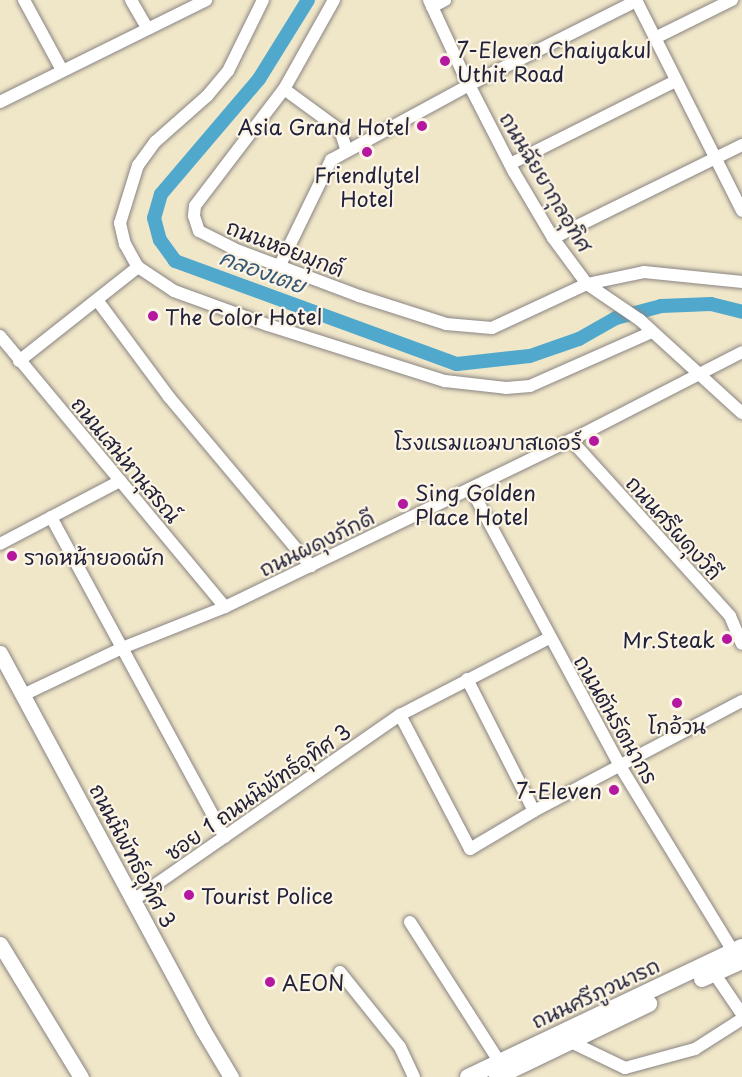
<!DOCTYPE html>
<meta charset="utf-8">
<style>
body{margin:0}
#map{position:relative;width:742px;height:1077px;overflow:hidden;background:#f0e6c8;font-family:"Playpen Sans","Playpen Sans Thai",sans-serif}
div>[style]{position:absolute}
.canal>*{height:14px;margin:-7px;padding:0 7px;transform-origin:7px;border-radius:7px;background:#50a8cd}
.roads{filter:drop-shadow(0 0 2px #898482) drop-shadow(0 0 2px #898482)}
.minor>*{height:12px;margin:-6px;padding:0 6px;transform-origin:6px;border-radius:6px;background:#fff}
.tertiary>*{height:15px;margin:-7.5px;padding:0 7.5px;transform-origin:7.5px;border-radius:7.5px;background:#fff}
.secondary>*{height:16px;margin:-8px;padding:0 8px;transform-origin:8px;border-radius:8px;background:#fff}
.dots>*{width:16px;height:16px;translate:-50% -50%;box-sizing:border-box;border:3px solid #fcf5e5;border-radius:50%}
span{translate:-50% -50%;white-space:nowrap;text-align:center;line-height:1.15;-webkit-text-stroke:4.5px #fcf5e5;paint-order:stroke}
.poi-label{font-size:21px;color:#22223b}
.left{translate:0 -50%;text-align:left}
.right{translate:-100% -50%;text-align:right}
.street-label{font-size:21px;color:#22223b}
.water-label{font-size:22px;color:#345875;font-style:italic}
</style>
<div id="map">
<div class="canal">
<div style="left:308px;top:0;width:93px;rotate:121.8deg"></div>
<div style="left:259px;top:79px;width:151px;rotate:130.4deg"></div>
<div style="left:161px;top:194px;width:25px;rotate:106deg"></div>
<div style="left:154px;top:218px;width:23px;rotate:75deg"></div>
<div style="left:160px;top:240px;width:26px;rotate:54deg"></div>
<div style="left:175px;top:261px;width:300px;rotate:20.1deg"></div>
<div style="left:457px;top:364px;width:73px;rotate:-6.3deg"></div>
<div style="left:530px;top:356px;width:52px;rotate:-19.1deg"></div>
<div style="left:579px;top:339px;width:43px;rotate:-29.6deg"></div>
<div style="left:616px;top:318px;width:47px;rotate:-14.9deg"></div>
<div style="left:661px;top:306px;width:50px;rotate:-2.3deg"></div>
<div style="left:711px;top:304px;width:32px;rotate:14deg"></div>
</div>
<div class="roads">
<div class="minor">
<div style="left:24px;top:0;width:80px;rotate:61.5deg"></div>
<div style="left:131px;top:0;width:32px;rotate:60deg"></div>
<div style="left:263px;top:0;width:79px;rotate:116.2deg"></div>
<div style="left:228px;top:71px;width:33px;rotate:130deg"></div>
<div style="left:207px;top:96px;width:69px;rotate:138.5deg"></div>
<div style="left:155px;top:142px;width:29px;rotate:126deg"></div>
<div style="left:138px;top:165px;width:61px;rotate:107.2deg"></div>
<div style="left:120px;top:223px;width:22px;rotate:77deg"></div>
<div style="left:125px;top:244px;width:26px;rotate:61deg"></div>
<div style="left:138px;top:267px;width:43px;rotate:33.7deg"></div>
<div style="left:174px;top:291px;width:100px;rotate:19.9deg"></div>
<div style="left:268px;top:325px;width:186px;rotate:17.6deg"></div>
<div style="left:445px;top:381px;width:61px;rotate:6.5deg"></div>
<div style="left:506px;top:388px;width:24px;rotate:-5deg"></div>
<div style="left:530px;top:386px;width:133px;rotate:-23.9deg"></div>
<div style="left:334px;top:0;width:102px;rotate:119.3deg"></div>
<div style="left:284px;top:89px;width:147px;rotate:127.3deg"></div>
<div style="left:195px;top:206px;width:10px;rotate:96deg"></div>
<div style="left:194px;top:216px;width:16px;rotate:72deg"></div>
<div style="left:199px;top:231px;width:39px;rotate:27deg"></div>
<div style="left:234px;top:249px;width:134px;rotate:20.6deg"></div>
<div style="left:359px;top:296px;width:91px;rotate:17.8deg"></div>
<div style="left:446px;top:324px;width:46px;rotate:5deg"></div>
<div style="left:492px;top:328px;width:105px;rotate:-24.9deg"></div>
<div style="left:587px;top:284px;width:58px;rotate:-11.9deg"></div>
<div style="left:644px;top:272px;width:99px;rotate:5.8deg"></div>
<div style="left:429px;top:0;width:78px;rotate:65.1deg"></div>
<div style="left:462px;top:71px;width:114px;rotate:62.8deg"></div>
<div style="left:514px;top:172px;width:77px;rotate:59.4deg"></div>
<div style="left:553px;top:238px;width:57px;rotate:53.5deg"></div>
<div style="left:587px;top:284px;width:64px;rotate:34.2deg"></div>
<div style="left:640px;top:320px;width:138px;rotate:42.4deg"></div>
<div style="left:636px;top:0;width:236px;rotate:63.3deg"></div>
<div style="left:432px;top:7px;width:15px;rotate:-28deg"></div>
<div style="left:655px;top:38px;width:86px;rotate:-26.3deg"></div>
<div style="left:284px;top:89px;width:69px;rotate:36.2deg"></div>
<div style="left:340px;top:130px;width:22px;rotate:72deg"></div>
<div style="left:0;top:102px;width:230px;rotate:-26.3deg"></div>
<div style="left:510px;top:164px;width:186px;rotate:-26.6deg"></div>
<div style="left:553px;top:238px;width:211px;rotate:-26.2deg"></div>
<div style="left:280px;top:265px;width:117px;rotate:-64.1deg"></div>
<div style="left:331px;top:160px;width:157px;rotate:-28.5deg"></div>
<div style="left:469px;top:85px;width:187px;rotate:-26.7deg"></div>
<div style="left:97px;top:300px;width:121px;rotate:53.4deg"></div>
<div style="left:169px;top:397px;width:221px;rotate:50deg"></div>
<div style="left:0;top:336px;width:352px;rotate:50.3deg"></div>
<div style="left:19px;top:361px;width:152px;rotate:-38.3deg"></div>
<div style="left:571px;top:440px;width:237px;rotate:47.9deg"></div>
<div style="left:730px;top:616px;width:30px;rotate:67deg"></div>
<div style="left:471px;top:489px;width:315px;rotate:61.7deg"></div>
<div style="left:620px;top:766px;width:223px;rotate:58.6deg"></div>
<div style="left:51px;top:517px;width:364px;rotate:61.5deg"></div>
<div style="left:0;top:544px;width:136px;rotate:-27.7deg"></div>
<div style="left:467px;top:679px;width:148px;rotate:63.1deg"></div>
<div style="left:23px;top:695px;width:110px;rotate:-25.4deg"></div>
<div style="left:122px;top:648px;width:111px;rotate:-21.7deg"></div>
<div style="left:225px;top:607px;width:384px;rotate:-25.8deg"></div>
<div style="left:571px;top:440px;width:192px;rotate:-27.2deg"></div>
<div style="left:400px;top:715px;width:151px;rotate:62.4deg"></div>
<div style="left:470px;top:849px;width:74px;rotate:-30.7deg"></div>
<div style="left:534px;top:811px;width:235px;rotate:-27.9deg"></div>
<div style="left:135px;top:899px;width:323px;rotate:-34.8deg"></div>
<div style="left:400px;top:715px;width:168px;rotate:-27.3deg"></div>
<div style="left:410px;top:922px;width:165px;rotate:57.4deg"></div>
<div style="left:340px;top:972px;width:96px;rotate:51.3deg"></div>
<div style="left:400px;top:1047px;width:33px;rotate:65deg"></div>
<div style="left:714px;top:973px;width:50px;rotate:55.7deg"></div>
<div style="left:571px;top:1042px;width:60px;rotate:25.7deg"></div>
<div style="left:625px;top:1068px;width:73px;rotate:-15.2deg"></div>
<div style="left:695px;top:1049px;width:56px;rotate:-32.6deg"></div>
</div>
<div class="tertiary">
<div style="left:0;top:653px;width:428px;rotate:61.7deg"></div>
<div style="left:203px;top:1030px;width:55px;rotate:59.2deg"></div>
<div style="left:0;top:944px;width:156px;rotate:58.7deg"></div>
</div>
<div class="secondary">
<div style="left:702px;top:979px;width:44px;rotate:-24.2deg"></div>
<div style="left:468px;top:1077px;width:303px;rotate:-25.4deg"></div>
<div style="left:497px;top:1077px;width:169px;rotate:-25.7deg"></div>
</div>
</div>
<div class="dots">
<div style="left:445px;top:61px;background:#b5179e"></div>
<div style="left:422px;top:126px;background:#b5179e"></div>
<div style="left:367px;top:152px;background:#b5179e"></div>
<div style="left:153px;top:316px;background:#b5179e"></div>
<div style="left:594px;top:441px;background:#b5179e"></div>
<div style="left:403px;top:504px;background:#b5179e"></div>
<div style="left:12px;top:556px;background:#b5179e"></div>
<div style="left:727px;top:639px;background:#b5179e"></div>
<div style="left:677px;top:703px;background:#b5179e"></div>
<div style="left:614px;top:790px;background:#b5179e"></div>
<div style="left:189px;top:895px;background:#b5179e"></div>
<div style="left:270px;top:982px;background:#b5179e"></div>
</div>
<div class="poi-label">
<span class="left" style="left:457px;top:61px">7-Eleven Chaiyakul<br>Uthit Road</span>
<span class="right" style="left:410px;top:126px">Asia Grand Hotel</span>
<span style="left:367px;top:186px">Friendlytel<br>Hotel</span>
<span class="left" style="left:165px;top:316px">The Color Hotel</span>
<span class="right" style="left:582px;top:441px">โรงแรมแอมบาสเดอร์</span>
<span class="left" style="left:415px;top:504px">Sing Golden<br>Place Hotel</span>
<span class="left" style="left:24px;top:556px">ราดหน้ายอดผัก</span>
<span class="right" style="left:715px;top:639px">Mr.Steak</span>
<span style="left:677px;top:725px">โกอ้วน</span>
<span class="right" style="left:602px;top:790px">7-Eleven</span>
<span class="left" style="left:201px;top:895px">Tourist Police</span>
<span class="left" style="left:282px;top:982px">AEON</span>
</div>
<div class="street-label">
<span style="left:547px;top:181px;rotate:59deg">ถนนฉัยยากุลอุทิศ</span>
<span style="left:286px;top:247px;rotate:21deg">ถนนหอยมุกต์</span>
<span style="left:127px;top:459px;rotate:50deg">ถนนเสน่หานุสรณ์</span>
<span style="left:675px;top:527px;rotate:48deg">ถนนศรีผดุงวิถี</span>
<span style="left:316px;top:542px;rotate:-26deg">ถนนผดุงภักดี</span>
<span style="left:617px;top:719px;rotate:60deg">ถนนตันรัตนากร</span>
<span style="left:257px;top:791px;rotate:-35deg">ซอย 1 ถนนนิพัทธ์อุทิศ 3</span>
<span style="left:134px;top:855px;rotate:62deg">ถนนนิพัทธ์อุทิศ 3</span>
<span style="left:595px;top:992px;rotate:-25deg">ถนนศรีภูวนารถ</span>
</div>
<div class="water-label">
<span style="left:263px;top:270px;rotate:20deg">คลองเตย</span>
</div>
</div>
